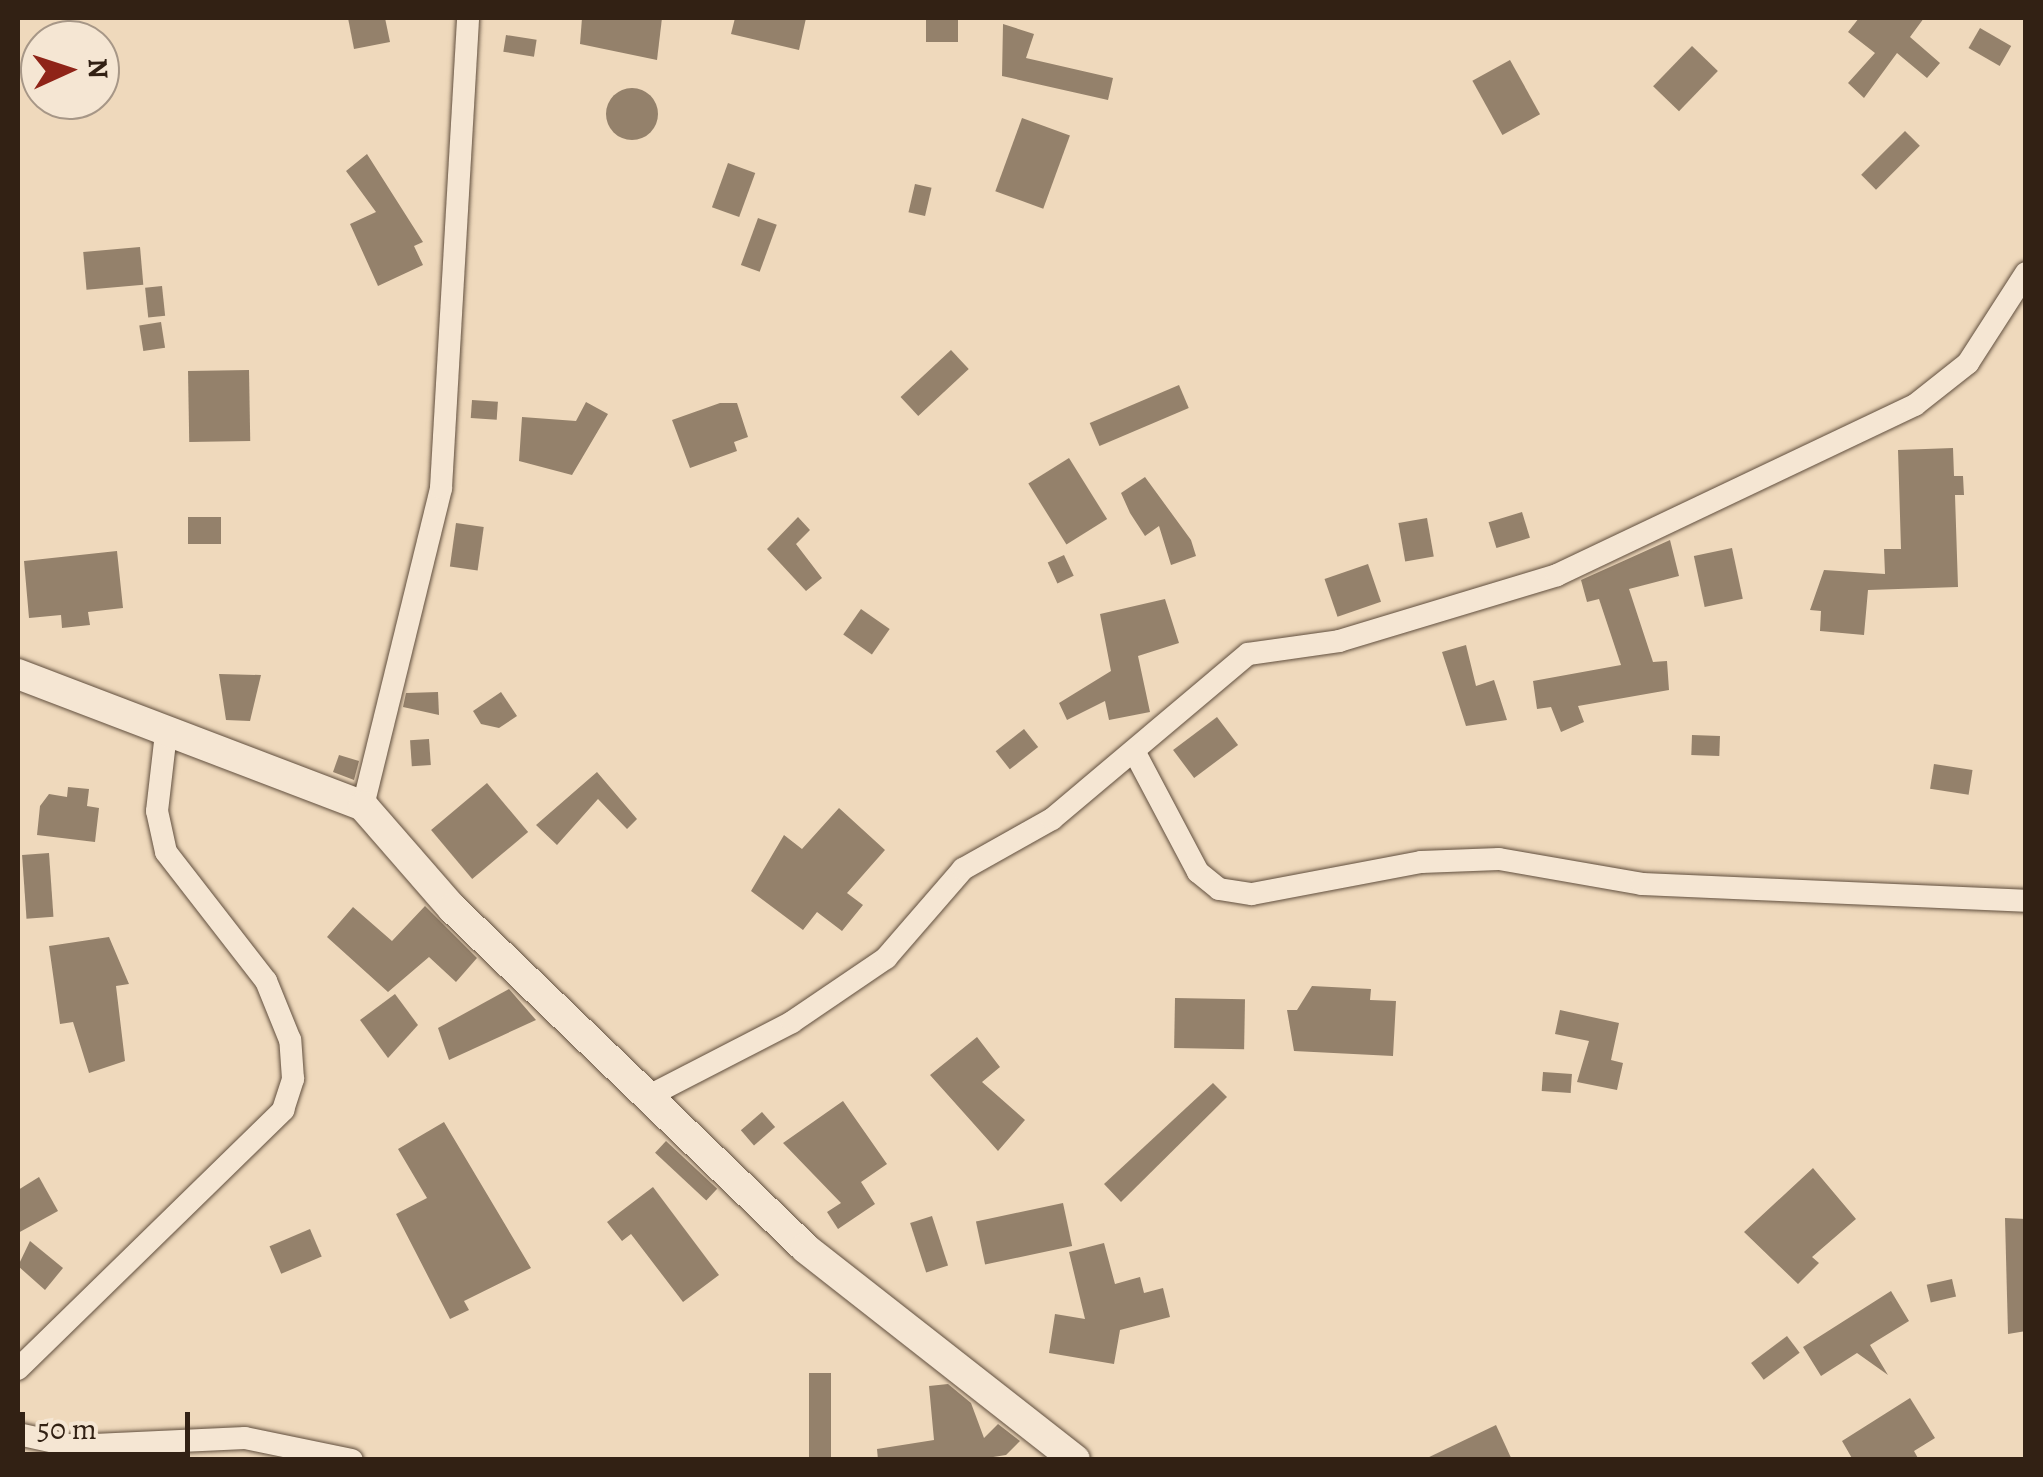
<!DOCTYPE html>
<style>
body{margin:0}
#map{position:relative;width:2043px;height:1477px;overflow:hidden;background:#efd9bc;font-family:Alegreya,serif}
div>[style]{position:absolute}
.building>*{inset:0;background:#94816b;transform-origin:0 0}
.round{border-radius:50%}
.roads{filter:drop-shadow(0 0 2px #614f3e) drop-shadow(0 0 2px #614f3e)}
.minor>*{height:22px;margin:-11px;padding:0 11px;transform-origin:11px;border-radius:11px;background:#f5e6d3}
.tertiary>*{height:30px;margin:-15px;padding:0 15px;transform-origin:15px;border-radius:15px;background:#f5e6d3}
span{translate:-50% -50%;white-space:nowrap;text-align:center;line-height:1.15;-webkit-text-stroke:8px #f5e6d3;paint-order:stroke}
.frame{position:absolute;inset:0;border:20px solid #322114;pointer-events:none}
.north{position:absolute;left:20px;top:20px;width:100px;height:100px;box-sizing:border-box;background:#f5e6d3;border:2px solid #a79787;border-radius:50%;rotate:87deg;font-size:28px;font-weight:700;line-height:40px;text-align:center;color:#322114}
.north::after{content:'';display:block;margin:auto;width:35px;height:45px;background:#8f2418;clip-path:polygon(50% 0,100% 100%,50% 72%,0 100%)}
.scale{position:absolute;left:20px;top:1412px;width:170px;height:45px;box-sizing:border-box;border:5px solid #322114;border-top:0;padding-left:12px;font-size:30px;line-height:35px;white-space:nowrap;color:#322114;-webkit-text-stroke:8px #f5e6d3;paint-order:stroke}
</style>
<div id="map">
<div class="building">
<div style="clip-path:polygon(348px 18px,385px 18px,390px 42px,354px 49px)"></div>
<div style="clip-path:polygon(582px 18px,662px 18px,657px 60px,580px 44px)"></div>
<div style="clip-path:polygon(735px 18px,806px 18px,799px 50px,731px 34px)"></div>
<div style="left:926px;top:18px;width:32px;height:24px"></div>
<div style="clip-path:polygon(1859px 18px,1924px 18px,1910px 37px,1940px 63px,1927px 78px,1897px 53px,1864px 98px,1848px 83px,1875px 53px,1848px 32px)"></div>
<div style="clip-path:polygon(1003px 24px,1034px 34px,1026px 58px,1113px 78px,1108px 100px,1002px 76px)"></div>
<div style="left:1980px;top:28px;width:36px;height:23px;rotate:30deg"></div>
<div style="left:506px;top:35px;width:31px;height:17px;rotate:9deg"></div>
<div style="left:1692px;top:46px;width:36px;height:56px;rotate:44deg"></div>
<div style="left:1510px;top:60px;width:62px;height:43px;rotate:61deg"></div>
<div class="round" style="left:606px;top:88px;width:52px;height:52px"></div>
<div style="left:1022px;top:118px;width:51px;height:78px;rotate:20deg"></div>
<div style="left:1905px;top:131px;width:21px;height:62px;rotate:45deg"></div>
<div style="clip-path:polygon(367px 154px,423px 242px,414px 246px,423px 265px,378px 286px,350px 224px,376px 212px,346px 171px)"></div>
<div style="left:728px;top:163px;width:29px;height:47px;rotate:20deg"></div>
<div style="left:915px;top:184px;width:17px;height:29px;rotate:13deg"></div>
<div style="left:758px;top:218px;width:20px;height:50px;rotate:20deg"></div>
<div style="left:140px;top:247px;width:38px;height:57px;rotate:85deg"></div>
<div style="left:162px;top:286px;width:30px;height:17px;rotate:84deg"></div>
<div style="left:161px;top:322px;width:26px;height:22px;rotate:81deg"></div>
<div style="left:951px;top:350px;width:26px;height:69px;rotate:47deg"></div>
<div style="left:249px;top:370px;width:71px;height:61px;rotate:89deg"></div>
<div style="left:1179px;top:385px;width:25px;height:97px;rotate:67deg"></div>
<div style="left:472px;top:400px;width:26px;height:18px;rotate:4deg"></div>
<div style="clip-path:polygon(586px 402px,608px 414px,572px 475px,519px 461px,522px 417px,576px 421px)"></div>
<div style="clip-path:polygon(720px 403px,737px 403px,748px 437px,734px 442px,737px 451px,690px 468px,672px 420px)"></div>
<div style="clip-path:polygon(1953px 448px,1954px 476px,1963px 476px,1964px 495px,1955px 495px,1958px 587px,1868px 590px,1864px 635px,1820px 631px,1821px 611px,1810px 610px,1824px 570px,1885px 574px,1884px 549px,1901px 549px,1898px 450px)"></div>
<div style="left:1069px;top:458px;width:72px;height:48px;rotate:58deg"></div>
<div style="clip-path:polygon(1145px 477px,1191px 540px,1196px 556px,1171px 565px,1159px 526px,1145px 536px,1130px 513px,1121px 493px)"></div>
<div style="left:1522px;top:512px;width:27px;height:35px;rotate:73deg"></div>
<div style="left:188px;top:517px;width:33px;height:27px"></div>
<div style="clip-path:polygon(798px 517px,810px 530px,796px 544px,822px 578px,806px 591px,767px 549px)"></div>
<div style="left:1427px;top:518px;width:39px;height:29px;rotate:80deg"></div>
<div style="left:456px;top:523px;width:28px;height:44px;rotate:8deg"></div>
<div style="clip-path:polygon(1670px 540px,1679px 576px,1629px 589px,1653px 662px,1667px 661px,1669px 690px,1578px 706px,1584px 722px,1561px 732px,1551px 707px,1537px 709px,1533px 681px,1621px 665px,1599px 599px,1587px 602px,1581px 580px)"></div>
<div style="left:1732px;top:548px;width:52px;height:39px;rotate:78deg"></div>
<div style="clip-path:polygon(117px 551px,123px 608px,88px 612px,90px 625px,62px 628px,61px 615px,29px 618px,24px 561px)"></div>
<div style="left:1064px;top:555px;width:23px;height:18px;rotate:65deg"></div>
<div style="left:1368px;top:564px;width:40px;height:46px;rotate:71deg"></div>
<div style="clip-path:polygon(1165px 599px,1179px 643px,1138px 656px,1150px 712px,1109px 720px,1105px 701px,1067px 720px,1059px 703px,1111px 671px,1100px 614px)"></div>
<div style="left:861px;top:609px;width:35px;height:31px;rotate:35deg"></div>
<div style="clip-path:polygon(1466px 645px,1476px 686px,1494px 680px,1507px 720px,1466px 726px,1442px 652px)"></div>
<div style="clip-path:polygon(219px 674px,261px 675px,250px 721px,226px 720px)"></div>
<div style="clip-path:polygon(438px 692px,439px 715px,403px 707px,406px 693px)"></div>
<div style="clip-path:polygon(501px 692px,517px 716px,499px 728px,481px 724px,473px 711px)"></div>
<div style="left:1217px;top:717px;width:35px;height:55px;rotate:53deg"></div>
<div style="left:1024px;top:729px;width:23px;height:36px;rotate:52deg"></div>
<div style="left:1692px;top:735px;width:28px;height:20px;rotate:2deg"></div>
<div style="left:429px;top:739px;width:26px;height:19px;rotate:86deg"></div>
<div style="clip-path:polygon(339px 755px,359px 761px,354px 780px,333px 772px)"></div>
<div style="left:1934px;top:764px;width:39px;height:25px;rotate:9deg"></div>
<div style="clip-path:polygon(597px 772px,637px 819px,627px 829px,598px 799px,557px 845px,536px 825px)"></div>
<div style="left:487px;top:783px;width:64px;height:73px;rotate:50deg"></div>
<div style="clip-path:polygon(68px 787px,89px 789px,87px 806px,99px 808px,95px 842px,37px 835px,40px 806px,49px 794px,67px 797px)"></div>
<div style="clip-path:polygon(839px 808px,885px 850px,847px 893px,863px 905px,842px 931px,817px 912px,803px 930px,751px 891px,784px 835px,802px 849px)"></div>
<div style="left:49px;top:853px;width:64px;height:27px;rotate:86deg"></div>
<div style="clip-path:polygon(425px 906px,477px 958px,456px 982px,429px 957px,388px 992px,327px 937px,353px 907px,392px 941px)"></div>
<div style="clip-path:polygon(109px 937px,129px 984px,116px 986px,125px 1061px,89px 1073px,73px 1022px,60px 1024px,49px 946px)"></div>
<div style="clip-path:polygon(1312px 986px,1371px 989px,1370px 1000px,1396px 1001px,1393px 1056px,1294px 1051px,1287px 1010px,1297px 1010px)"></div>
<div style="clip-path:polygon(509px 989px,536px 1020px,449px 1060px,438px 1028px)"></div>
<div style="clip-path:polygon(395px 994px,418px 1025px,388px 1058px,360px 1020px)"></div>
<div style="left:1175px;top:998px;width:70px;height:50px;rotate:1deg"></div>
<div style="clip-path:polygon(1560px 1010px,1619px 1023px,1611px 1060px,1623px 1063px,1617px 1090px,1577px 1082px,1589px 1041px,1555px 1034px)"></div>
<div style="clip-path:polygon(977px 1037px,1000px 1067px,982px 1082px,1025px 1120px,998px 1151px,930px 1075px)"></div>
<div style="left:1543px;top:1072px;width:29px;height:19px;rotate:4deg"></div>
<div style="clip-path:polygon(1213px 1083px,1227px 1097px,1121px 1202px,1104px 1184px)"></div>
<div style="clip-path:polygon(843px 1101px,887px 1164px,861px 1182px,875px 1204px,838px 1229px,827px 1212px,841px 1203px,783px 1143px)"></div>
<div style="left:762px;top:1112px;width:20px;height:28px;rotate:49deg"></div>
<div style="clip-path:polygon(444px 1122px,531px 1268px,464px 1301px,469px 1310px,450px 1319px,396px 1214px,427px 1198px,398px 1149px)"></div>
<div style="left:666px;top:1141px;width:70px;height:16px;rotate:43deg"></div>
<div style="clip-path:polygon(1813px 1168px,1856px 1219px,1812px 1257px,1819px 1263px,1798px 1284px,1744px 1232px)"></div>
<div style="clip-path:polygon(39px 1177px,58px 1211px,18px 1233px,18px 1190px)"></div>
<div style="clip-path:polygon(653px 1187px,719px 1275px,683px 1302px,631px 1234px,622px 1241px,607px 1222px)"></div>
<div style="left:1063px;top:1203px;width:44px;height:89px;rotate:78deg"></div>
<div style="left:932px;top:1216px;width:52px;height:23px;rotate:72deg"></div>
<div style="clip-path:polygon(2005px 1218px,2026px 1219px,2026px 1331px,2008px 1334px)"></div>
<div style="left:310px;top:1229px;width:30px;height:44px;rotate:67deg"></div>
<div style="clip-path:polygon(30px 1241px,63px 1268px,45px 1290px,18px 1266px)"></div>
<div style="clip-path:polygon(1104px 1243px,1115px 1284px,1140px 1277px,1144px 1293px,1163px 1288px,1170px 1317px,1120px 1330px,1114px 1364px,1049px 1353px,1055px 1314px,1085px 1319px,1069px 1252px)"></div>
<div style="left:1952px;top:1279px;width:18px;height:26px;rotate:77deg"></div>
<div style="clip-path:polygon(1891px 1291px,1909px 1321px,1870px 1345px,1888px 1375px,1857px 1353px,1821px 1376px,1803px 1347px)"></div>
<div style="left:1787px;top:1336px;width:21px;height:45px;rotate:53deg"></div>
<div style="left:809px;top:1373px;width:22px;height:87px"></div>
<div style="clip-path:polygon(948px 1384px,971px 1403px,984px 1438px,998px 1424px,1020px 1441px,1006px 1455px,974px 1460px,878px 1460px,877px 1449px,934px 1440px,929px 1386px)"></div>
<div style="clip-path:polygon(1910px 1398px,1935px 1438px,1914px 1451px,1919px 1460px,1853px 1460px,1842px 1441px)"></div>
<div style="clip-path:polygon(1496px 1425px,1512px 1460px,1423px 1460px)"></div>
</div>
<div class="roads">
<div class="minor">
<div style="left:1134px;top:751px;width:137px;rotate:62.1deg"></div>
<div style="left:1198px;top:872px;width:27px;rotate:39deg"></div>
<div style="left:1219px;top:889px;width:33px;rotate:9deg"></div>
<div style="left:1252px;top:894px;width:172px;rotate:-10.7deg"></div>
<div style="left:1421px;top:862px;width:78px;rotate:-2.2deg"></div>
<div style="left:1499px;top:859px;width:145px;rotate:9.9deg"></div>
<div style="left:1642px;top:884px;width:384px;rotate:2.5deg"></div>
<div style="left:363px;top:806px;width:327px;rotate:-76.2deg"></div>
<div style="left:441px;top:488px;width:471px;rotate:-86.7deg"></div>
<div style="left:647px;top:1097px;width:163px;rotate:-27.3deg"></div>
<div style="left:792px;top:1022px;width:114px;rotate:-34.2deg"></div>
<div style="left:886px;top:958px;width:118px;rotate:-49.1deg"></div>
<div style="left:963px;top:869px;width:102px;rotate:-29.3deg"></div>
<div style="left:1052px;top:819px;width:256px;rotate:-40.1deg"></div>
<div style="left:1248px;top:654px;width:92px;rotate:-8.1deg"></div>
<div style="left:1339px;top:641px;width:228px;rotate:-16.8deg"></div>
<div style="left:1557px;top:575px;width:396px;rotate:-25.4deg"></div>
<div style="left:1915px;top:405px;width:68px;rotate:-38.4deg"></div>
<div style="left:1968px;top:363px;width:107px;rotate:-57.2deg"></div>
<div style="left:18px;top:1369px;width:371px;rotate:-44.3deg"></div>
<div style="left:283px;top:1110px;width:33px;rotate:-72deg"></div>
<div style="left:293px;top:1079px;width:39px;rotate:-94deg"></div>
<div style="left:290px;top:1040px;width:64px;rotate:-112.1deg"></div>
<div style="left:266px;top:981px;width:163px;rotate:-127.8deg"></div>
<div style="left:166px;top:852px;width:42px;rotate:-102.4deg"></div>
<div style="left:157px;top:811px;width:79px;rotate:-83.4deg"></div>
<div style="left:18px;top:1434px;width:56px;rotate:12.3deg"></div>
<div style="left:73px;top:1446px;width:172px;rotate:-2.7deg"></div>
<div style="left:245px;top:1438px;width:109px;rotate:11.6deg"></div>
</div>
<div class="tertiary">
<div style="left:18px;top:674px;width:369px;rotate:20.9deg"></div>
<div style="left:363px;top:806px;width:135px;rotate:48.9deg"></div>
<div style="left:452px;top:908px;width:490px;rotate:43.9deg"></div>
<div style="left:805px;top:1248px;width:343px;rotate:38.1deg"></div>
</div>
</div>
<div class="frame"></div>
<div class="north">N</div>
<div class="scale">50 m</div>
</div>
